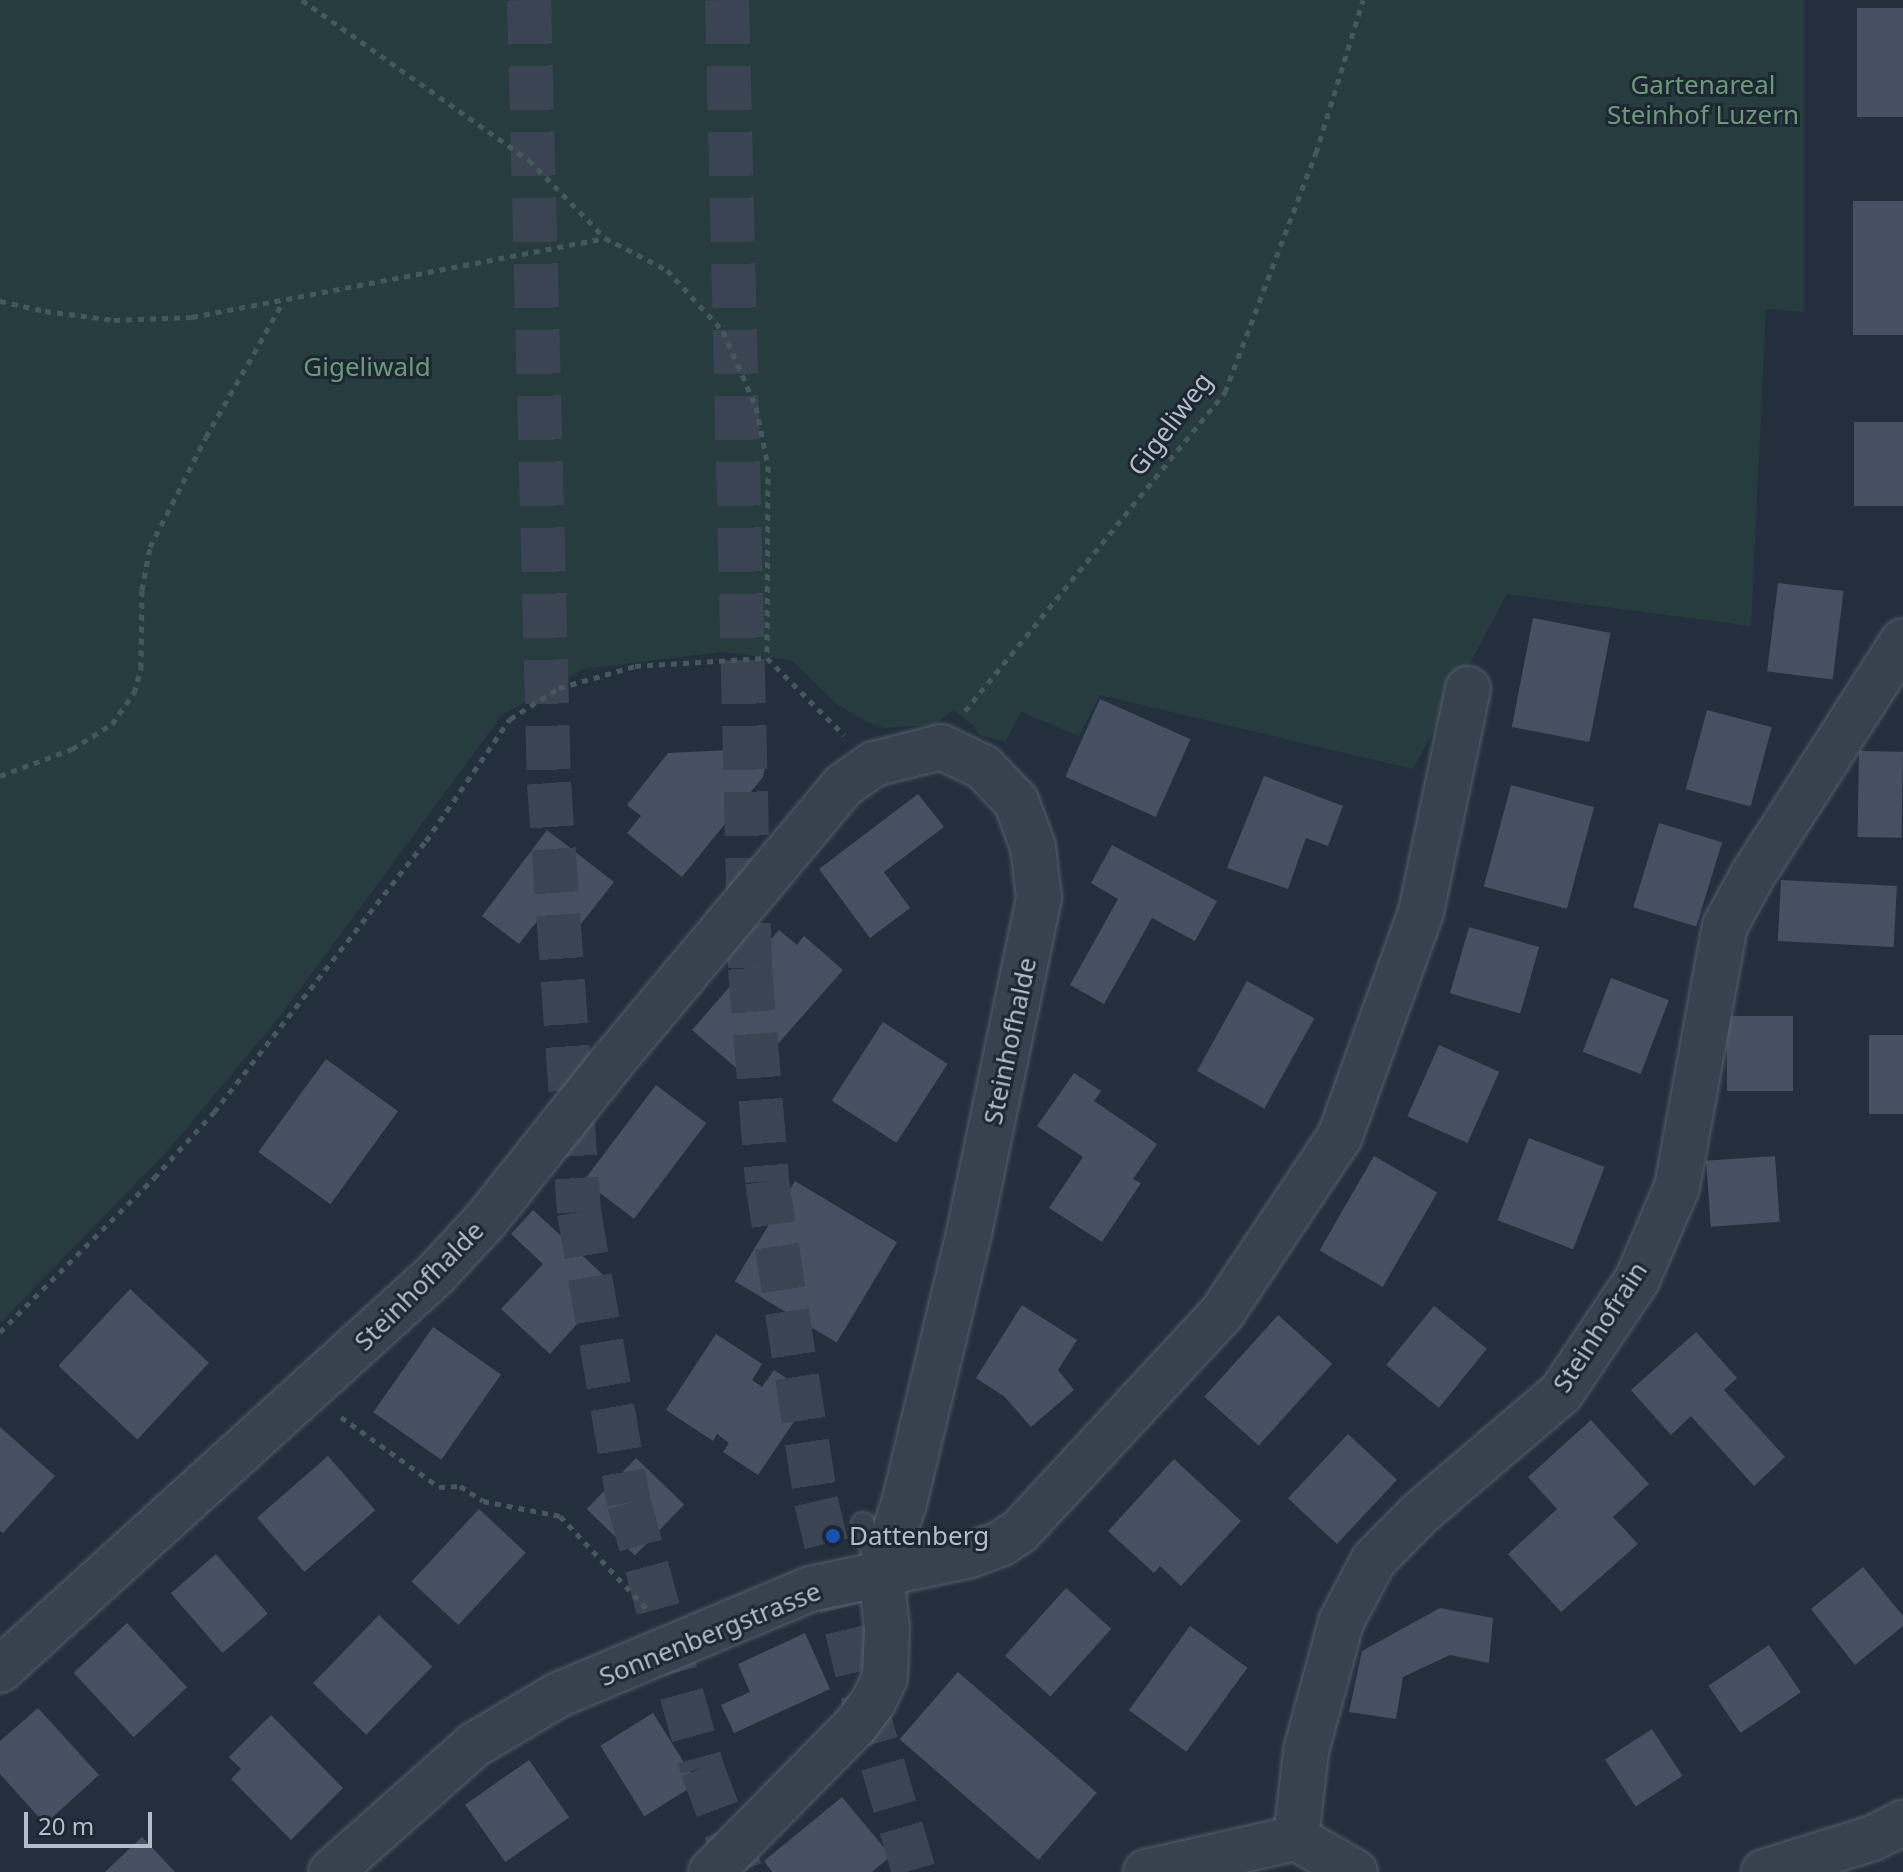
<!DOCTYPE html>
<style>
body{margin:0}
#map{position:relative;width:1903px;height:1872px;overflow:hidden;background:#242f3e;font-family:"Noto Sans",sans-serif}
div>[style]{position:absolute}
.green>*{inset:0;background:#263c3f}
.building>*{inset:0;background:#455162;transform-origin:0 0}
.motorway-tunnel>*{height:44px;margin-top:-22px;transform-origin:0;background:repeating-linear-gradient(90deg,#3a4453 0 44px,transparent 0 66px)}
.path>*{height:5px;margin-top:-2.5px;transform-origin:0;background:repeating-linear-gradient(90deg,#44595c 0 6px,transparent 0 12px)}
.roads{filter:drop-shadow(0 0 2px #565f6c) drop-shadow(0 0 2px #565f6c)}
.service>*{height:22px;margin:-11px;padding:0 11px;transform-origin:11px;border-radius:11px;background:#38414e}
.minor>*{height:44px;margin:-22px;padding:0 22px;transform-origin:22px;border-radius:22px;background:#38414e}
.dots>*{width:22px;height:22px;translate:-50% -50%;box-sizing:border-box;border:4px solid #1d2633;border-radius:50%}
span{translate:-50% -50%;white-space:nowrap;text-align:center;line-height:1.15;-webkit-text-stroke:6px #1d2633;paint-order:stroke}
.park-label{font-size:26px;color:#6b9a76}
.street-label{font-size:26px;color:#b4bcc9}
.poi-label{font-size:26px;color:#b4bcc9}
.left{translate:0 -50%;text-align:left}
.scale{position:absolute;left:24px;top:1812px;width:128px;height:36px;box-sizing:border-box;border:4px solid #b4bcc9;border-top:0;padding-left:10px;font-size:24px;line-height:28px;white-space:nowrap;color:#b4bcc9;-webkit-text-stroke:6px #1d2633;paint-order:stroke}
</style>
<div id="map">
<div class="green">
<div style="clip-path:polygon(0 0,1804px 0,1804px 312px,1766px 309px,1751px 626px,1507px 594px,1413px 769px,1100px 695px,1079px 736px,1021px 712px,1005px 742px,978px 734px,974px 726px,954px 710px,933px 725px,884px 728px,867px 722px,838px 705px,791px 660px,721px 652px,583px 669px,502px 715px,281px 1015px,171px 1147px,0 1323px)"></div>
</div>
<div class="building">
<div style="left:1903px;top:8px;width:109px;height:46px;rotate:90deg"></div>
<div style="left:1903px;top:201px;width:134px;height:50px;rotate:90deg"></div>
<div style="left:1903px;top:422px;width:84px;height:49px;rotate:90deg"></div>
<div style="left:1778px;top:583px;width:66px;height:89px;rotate:7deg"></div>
<div style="left:1533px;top:618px;width:79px;height:111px;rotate:11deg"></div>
<div style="left:1100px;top:699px;width:99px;height:85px;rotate:24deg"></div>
<div style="left:1707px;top:710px;width:67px;height:82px;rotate:15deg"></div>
<div style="clip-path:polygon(752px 749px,758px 751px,765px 767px,763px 777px,682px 877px,627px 833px,641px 816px,627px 805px,668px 753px)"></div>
<div style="left:1859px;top:751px;width:44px;height:86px;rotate:1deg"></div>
<div style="clip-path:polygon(1264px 776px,1343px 806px,1328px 846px,1306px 838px,1288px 889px,1227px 868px)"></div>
<div style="left:1511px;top:785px;width:86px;height:105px;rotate:15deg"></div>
<div style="clip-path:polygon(918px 794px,944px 827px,884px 872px,910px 908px,870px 938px,819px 869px)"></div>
<div style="left:1659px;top:823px;width:66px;height:88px;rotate:17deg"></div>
<div style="clip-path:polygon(547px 830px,614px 882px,566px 943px,538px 920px,519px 944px,482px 916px)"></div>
<div style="clip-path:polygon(1112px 845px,1217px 901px,1195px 941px,1152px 918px,1104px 1004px,1070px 985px,1118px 899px,1091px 883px)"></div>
<div style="left:1781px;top:880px;width:116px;height:61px;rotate:3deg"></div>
<div style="left:1469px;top:927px;width:73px;height:69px;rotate:16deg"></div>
<div style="clip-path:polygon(779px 930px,797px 945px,804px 936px,843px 970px,748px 1078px,692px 1030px)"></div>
<div style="left:1611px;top:978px;width:62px;height:79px;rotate:21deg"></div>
<div style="left:1247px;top:981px;width:77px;height:103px;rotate:29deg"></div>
<div style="left:1727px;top:1016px;width:66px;height:75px"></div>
<div style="left:883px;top:1022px;width:77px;height:94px;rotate:33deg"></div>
<div style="left:1903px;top:1035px;width:79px;height:34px;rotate:90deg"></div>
<div style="left:1439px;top:1045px;width:66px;height:78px;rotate:24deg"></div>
<div style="left:326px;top:1059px;width:89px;height:115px;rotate:36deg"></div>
<div style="clip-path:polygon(1074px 1073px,1101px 1091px,1094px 1101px,1157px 1144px,1133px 1179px,1141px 1183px,1102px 1242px,1049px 1208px,1083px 1157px,1037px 1126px)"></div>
<div style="left:656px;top:1085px;width:63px;height:120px;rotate:37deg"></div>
<div style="left:1529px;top:1138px;width:81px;height:88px;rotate:21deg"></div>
<div style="left:1374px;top:1156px;width:73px;height:109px;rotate:30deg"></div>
<div style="left:1775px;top:1156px;width:66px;height:69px;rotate:86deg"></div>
<div style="left:795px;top:1181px;width:119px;height:117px;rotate:31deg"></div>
<div style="clip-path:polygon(533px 1210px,613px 1284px,550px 1354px,501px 1309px,543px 1264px,511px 1234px)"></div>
<div style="left:130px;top:1289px;width:108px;height:105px;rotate:43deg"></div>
<div style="clip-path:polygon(1022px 1305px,1077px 1340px,1058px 1370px,1074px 1390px,1031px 1427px,1005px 1397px,976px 1378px)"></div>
<div style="left:1434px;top:1306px;width:68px;height:76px;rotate:39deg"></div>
<div style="left:1278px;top:1315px;width:73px;height:110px;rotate:42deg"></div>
<div style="left:433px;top:1327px;width:83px;height:104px;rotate:35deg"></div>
<div style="clip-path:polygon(1696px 1332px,1737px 1378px,1724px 1390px,1785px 1457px,1754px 1486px,1691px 1416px,1671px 1435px,1631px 1390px)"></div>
<div style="clip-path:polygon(716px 1334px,762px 1364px,752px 1380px,762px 1387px,774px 1370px,812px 1395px,758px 1475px,723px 1452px,729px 1443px,717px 1434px,713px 1441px,666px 1410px)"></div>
<div style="clip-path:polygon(1591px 1420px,1649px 1484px,1613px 1517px,1638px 1544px,1561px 1612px,1508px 1554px,1557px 1509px,1528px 1477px)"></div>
<div style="clip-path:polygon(0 1427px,55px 1476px,3px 1533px,0 1531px)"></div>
<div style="left:1348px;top:1434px;width:67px;height:88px;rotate:43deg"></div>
<div style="left:328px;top:1456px;width:72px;height:94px;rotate:49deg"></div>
<div style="left:636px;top:1458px;width:67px;height:71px;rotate:44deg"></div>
<div style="clip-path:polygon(1174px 1459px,1241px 1521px,1181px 1586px,1160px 1566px,1154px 1573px,1108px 1531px)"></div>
<div style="left:479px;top:1509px;width:64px;height:99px;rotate:43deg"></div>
<div style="left:216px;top:1554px;width:79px;height:60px;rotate:49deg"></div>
<div style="clip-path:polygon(1863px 1567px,1903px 1616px,1903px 1626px,1855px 1665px,1811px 1609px)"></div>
<div style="left:1066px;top:1588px;width:61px;height:91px;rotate:42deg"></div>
<div style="clip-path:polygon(1440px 1608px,1493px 1618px,1489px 1663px,1450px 1655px,1403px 1677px,1396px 1719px,1349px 1712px,1362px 1651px)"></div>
<div style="left:379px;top:1615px;width:74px;height:95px;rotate:44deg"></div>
<div style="left:127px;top:1623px;width:88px;height:73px;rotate:47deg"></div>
<div style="left:1190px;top:1626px;width:71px;height:104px;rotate:36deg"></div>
<div style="clip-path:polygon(805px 1633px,830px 1689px,734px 1733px,721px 1705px,750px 1692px,738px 1664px)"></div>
<div style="left:1769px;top:1645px;width:57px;height:73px;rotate:56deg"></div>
<div style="left:958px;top:1672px;width:184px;height:89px;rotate:41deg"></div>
<div style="clip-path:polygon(38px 1708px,99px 1775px,45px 1824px,0 1774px,0 1741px)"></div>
<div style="left:653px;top:1713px;width:83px;height:62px;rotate:58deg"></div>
<div style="clip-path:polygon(271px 1715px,343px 1788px,291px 1840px,231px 1779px,241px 1769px,229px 1757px)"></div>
<div style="left:1652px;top:1729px;width:56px;height:56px;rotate:57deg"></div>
<div style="left:529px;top:1760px;width:70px;height:78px;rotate:55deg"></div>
<div style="clip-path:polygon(842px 1797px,891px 1856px,872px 1872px,772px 1872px,764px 1861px)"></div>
<div style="clip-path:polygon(142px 1837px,175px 1872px,105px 1872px)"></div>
</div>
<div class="motorway-tunnel">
<div style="left:529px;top:0;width:783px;rotate:88.54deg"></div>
<div style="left:549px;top:783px;width:430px;rotate:86deg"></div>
<div style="left:579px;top:1212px;width:295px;rotate:80.3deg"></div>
<div style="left:629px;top:1503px;width:275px;rotate:74.6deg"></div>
<div style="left:702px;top:1768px;width:111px;rotate:69.4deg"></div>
<div style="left:727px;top:0;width:968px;rotate:88.64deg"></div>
<div style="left:750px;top:968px;width:214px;rotate:85.4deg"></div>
<div style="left:767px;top:1181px;width:324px;rotate:81.3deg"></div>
<div style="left:816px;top:1501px;width:206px;rotate:76.5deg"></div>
<div style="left:864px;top:1701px;width:178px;rotate:73.7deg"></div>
</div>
<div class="path">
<div style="left:302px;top:0;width:278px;rotate:35.2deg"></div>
<div style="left:529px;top:160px;width:109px;rotate:45.7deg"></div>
<div style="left:0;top:301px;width:46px;rotate:12.5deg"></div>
<div style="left:45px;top:311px;width:70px;rotate:7.4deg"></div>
<div style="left:114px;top:320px;width:78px;rotate:-2.2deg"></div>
<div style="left:192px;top:317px;width:420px;rotate:-10.8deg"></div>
<div style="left:605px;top:238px;width:70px;rotate:27.3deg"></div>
<div style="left:667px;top:270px;width:83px;rotate:47.4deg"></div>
<div style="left:723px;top:331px;width:83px;rotate:66.5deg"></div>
<div style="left:756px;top:407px;width:60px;rotate:78.5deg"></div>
<div style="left:768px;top:466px;width:192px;rotate:90.3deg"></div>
<div style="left:767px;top:658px;width:109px;rotate:45deg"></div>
<div style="left:965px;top:711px;width:412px;rotate:-50.8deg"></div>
<div style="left:1225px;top:392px;width:256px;rotate:-69.2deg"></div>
<div style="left:1316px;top:153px;width:160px;rotate:-72.9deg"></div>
<div style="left:0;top:776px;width:77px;rotate:-20.6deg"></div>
<div style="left:72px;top:749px;width:47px;rotate:-32deg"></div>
<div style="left:112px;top:724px;width:38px;rotate:-55deg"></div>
<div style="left:134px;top:693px;width:26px;rotate:-74deg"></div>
<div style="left:141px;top:668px;width:78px;rotate:-89.3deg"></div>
<div style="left:142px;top:590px;width:44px;rotate:-79.5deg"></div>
<div style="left:150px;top:547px;width:123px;rotate:-63deg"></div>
<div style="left:206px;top:437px;width:155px;rotate:-60.3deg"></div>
<div style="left:0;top:1332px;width:218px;rotate:-45deg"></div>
<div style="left:154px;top:1178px;width:89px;rotate:-47.7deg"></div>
<div style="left:214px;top:1112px;width:344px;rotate:-52deg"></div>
<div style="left:426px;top:841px;width:148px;rotate:-55.5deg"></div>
<div style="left:510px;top:719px;width:58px;rotate:-32.3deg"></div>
<div style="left:559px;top:688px;width:79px;rotate:-16.1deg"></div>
<div style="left:635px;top:666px;width:132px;rotate:-3.5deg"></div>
<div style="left:341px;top:1417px;width:120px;rotate:35.5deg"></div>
<div style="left:439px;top:1487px;width:21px;rotate:-3deg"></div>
<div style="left:460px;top:1486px;width:27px;rotate:33deg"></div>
<div style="left:483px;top:1501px;width:78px;rotate:11deg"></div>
<div style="left:560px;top:1516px;width:130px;rotate:46.9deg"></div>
</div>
<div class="roads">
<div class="service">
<div style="left:863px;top:1524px;width:44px;rotate:69.9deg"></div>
</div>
<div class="minor">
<div style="left:0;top:1670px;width:588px;rotate:-42.24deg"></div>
<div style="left:435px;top:1275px;width:74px;rotate:-47.2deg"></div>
<div style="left:485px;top:1221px;width:203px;rotate:-51.4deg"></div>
<div style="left:612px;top:1062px;width:361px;rotate:-50.1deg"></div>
<div style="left:844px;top:785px;width:37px;rotate:-35deg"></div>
<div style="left:874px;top:764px;width:69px;rotate:-14.2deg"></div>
<div style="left:941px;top:747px;width:47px;rotate:25.5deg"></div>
<div style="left:983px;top:767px;width:47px;rotate:45.9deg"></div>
<div style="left:1016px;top:801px;width:49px;rotate:69.7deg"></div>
<div style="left:1033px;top:847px;width:51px;rotate:83.3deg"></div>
<div style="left:1039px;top:898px;width:342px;rotate:101.8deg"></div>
<div style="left:969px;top:1233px;width:278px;rotate:103.5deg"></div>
<div style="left:904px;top:1503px;width:75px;rotate:107.9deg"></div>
<div style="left:881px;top:1574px;width:54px;rotate:83.7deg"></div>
<div style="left:887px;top:1628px;width:49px;rotate:92.3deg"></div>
<div style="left:885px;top:1677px;width:26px;rotate:115deg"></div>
<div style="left:874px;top:1701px;width:31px;rotate:127deg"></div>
<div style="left:855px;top:1726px;width:205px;rotate:134.6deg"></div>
<div style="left:1296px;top:1838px;width:88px;rotate:-83.4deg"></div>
<div style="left:1306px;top:1751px;width:134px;rotate:-74.8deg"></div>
<div style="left:1341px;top:1622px;width:69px;rotate:-62.3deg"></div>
<div style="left:1373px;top:1561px;width:67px;rotate:-45.6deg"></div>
<div style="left:1420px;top:1513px;width:185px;rotate:-40.4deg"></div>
<div style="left:1561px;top:1393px;width:136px;rotate:-56.1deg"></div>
<div style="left:1637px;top:1280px;width:101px;rotate:-66.7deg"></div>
<div style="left:1677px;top:1187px;width:265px;rotate:-79.6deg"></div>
<div style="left:1725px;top:926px;width:57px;rotate:-61.6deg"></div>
<div style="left:1752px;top:876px;width:279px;rotate:-57.3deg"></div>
<div style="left:331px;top:1872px;width:191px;rotate:-41.6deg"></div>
<div style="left:474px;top:1745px;width:98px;rotate:-30.8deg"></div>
<div style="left:558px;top:1695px;width:273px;rotate:-22.8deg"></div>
<div style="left:810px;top:1589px;width:160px;rotate:-11.9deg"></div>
<div style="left:967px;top:1556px;width:37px;rotate:-20deg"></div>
<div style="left:1002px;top:1543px;width:22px;rotate:-34deg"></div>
<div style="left:1020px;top:1531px;width:297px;rotate:-47.2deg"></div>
<div style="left:1222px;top:1313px;width:213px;rotate:-56.3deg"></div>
<div style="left:1340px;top:1136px;width:238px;rotate:-70.1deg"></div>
<div style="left:1421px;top:912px;width:228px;rotate:-78.1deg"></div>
<div style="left:1146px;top:1872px;width:154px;rotate:-12.8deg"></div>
<div style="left:1296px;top:1838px;width:68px;rotate:30deg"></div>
<div style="left:1764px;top:1872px;width:114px;rotate:-17.3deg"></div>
<div style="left:1873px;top:1838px;width:34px;rotate:-27deg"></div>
</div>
</div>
<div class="dots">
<div style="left:833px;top:1536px;background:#1a4fb4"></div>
</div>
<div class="park-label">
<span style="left:1703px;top:100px">Gartenareal<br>Steinhof Luzern</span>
<span style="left:367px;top:367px">Gigeliwald</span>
</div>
<div class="street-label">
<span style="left:1170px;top:424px;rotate:-53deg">Gigeliweg</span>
<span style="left:1010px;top:1041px;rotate:-78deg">Steinhofhalde</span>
<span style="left:419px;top:1286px;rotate:-45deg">Steinhofhalde</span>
<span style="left:1600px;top:1327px;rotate:-57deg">Steinhofrain</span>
<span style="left:710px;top:1634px;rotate:-22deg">Sonnenbergstrasse</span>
</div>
<div class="poi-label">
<span class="left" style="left:849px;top:1536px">Dattenberg</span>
</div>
<div class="scale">20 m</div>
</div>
